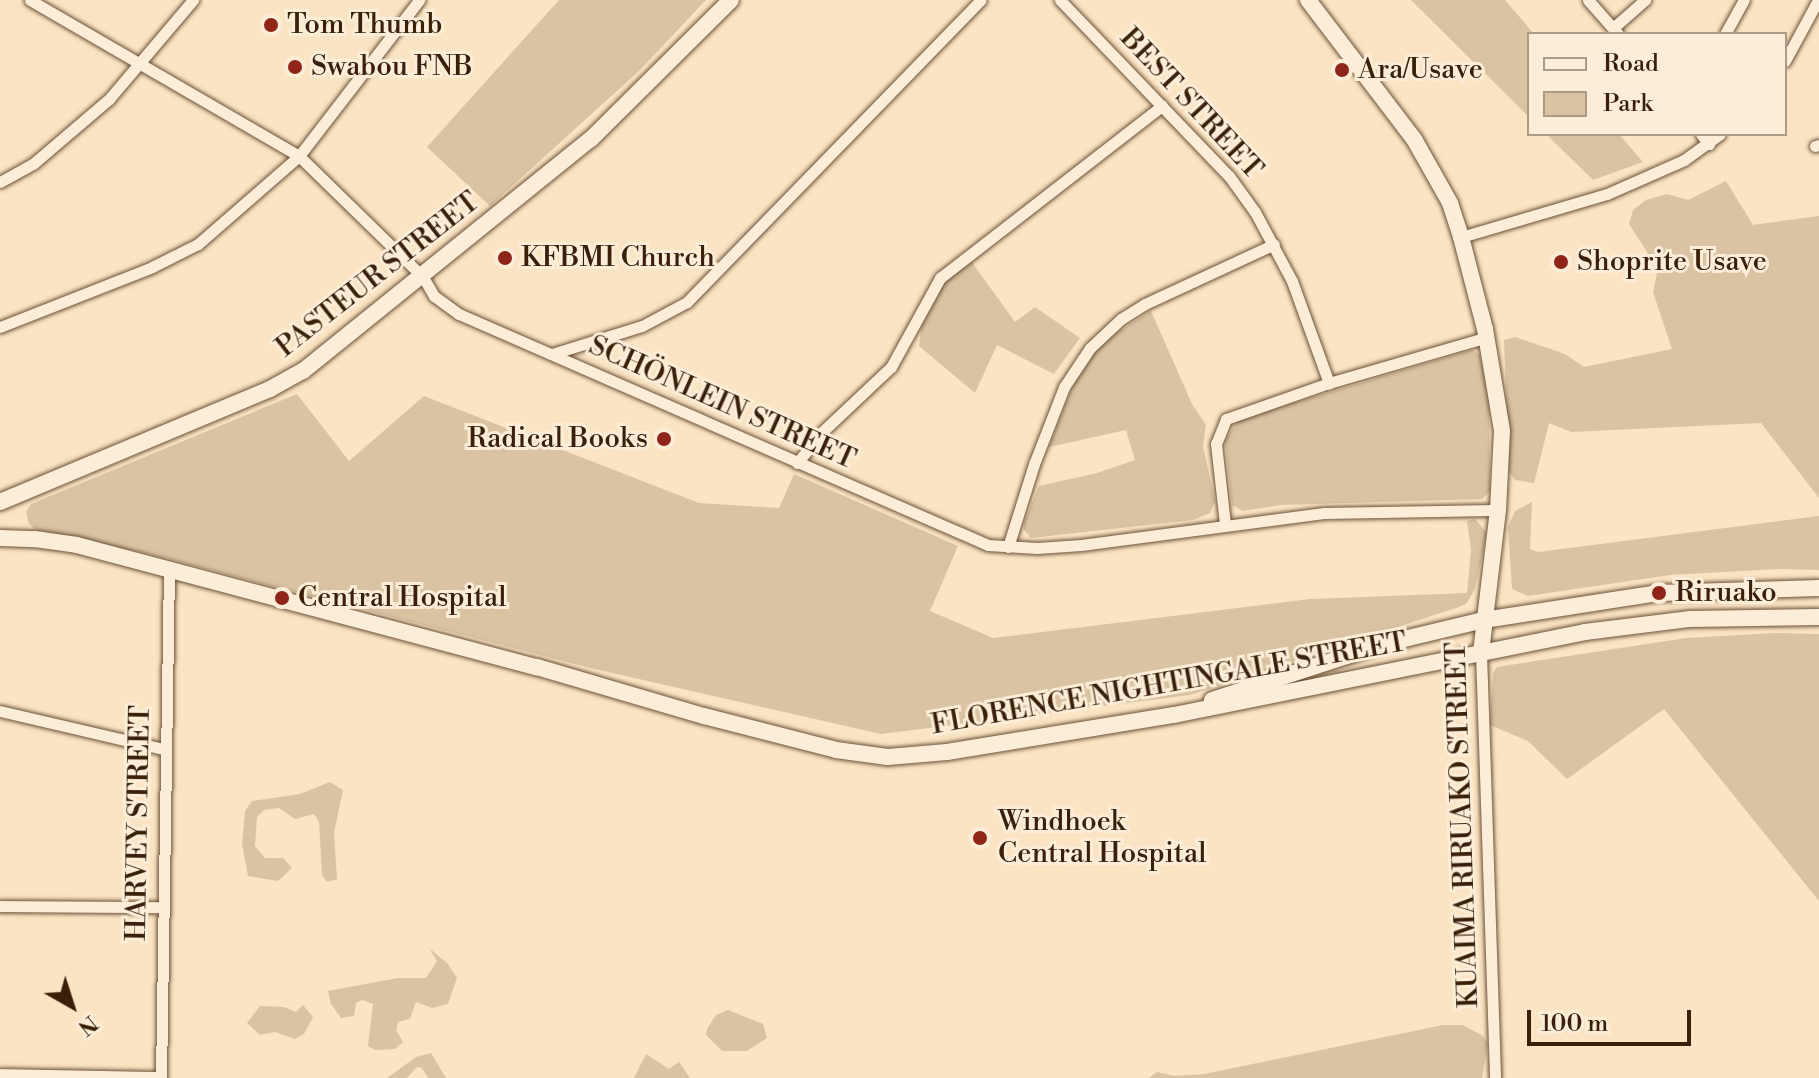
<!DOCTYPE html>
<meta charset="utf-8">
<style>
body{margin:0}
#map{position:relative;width:1819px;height:1078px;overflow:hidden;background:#fbe4c3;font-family:"Libre Bodoni",serif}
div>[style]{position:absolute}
.green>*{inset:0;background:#dac3a3}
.roads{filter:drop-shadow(0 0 2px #6a5138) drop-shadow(0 0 2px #6a5138)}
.street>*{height:11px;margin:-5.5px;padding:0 5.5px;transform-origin:5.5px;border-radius:5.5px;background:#fcedd8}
.secondary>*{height:16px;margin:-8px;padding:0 8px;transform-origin:8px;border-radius:8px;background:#fcedd8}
.dots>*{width:22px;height:22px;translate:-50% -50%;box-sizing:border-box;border:4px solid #fcedd8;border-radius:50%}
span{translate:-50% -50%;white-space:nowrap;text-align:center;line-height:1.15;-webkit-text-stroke:6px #fcedd8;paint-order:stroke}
.poi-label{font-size:28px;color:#3a2009}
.left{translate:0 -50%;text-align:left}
.right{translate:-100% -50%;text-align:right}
.street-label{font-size:28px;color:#3a2009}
.legend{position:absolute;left:1527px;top:32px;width:260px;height:104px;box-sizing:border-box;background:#fcedd8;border:2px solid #ae9b85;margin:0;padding:10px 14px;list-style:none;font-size:24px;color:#3a2009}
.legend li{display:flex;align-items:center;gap:16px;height:40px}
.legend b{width:40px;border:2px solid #ae9b85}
.north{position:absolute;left:32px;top:966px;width:80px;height:80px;-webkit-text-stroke:6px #fcedd8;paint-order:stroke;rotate:141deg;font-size:22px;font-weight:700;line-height:32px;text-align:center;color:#3a2009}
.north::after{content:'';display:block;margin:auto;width:28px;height:36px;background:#3a2009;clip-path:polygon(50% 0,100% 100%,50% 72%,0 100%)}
.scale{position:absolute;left:1527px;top:1010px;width:164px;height:36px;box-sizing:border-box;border:4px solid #3a2009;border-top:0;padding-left:10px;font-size:24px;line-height:28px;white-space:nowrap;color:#3a2009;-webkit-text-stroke:6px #fcedd8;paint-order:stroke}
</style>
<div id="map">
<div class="green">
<div style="clip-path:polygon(559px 0,706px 0,640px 70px,490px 206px,427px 147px)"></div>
<div style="clip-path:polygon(1411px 0,1505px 0,1534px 34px,1529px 34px,1529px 117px)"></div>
<div style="clip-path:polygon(1546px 134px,1619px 134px,1643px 162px,1593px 180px)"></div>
<div style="clip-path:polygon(1726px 181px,1753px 225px,1819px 216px,1819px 498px,1761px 423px,1571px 432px,1549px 423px,1534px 483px,1515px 480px,1509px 472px,1504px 340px,1515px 337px,1565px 354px,1584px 367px,1672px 349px,1653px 292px,1658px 269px,1629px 224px,1633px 210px,1646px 200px,1667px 194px,1688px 200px)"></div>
<div style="clip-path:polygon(971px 261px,1015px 322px,1035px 307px,1080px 338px,1054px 374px,997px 345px,975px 393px,919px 346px,922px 321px,941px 286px)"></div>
<div style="clip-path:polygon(1151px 311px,1192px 404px,1206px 425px,1203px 446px,1215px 501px,1210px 513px,1193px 520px,1031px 538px,1024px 530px,1024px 523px,1039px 486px,1097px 473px,1135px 460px,1126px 430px,1049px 447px,1077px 374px,1088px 359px,1111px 336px)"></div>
<div style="clip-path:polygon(1472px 350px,1480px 355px,1489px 402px,1490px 491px,1482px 499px,1281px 505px,1243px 511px,1232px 505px,1225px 440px,1239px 419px)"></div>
<div style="clip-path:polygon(297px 394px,349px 461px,424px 396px,699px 503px,779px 508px,794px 474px,958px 546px,930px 611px,993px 638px,1310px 599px,1467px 593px,1471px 550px,1467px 521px,1475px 519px,1487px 533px,1475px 589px,1466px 604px,1456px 608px,1190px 695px,881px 734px,586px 667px,145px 553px,39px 532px,29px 524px,26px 512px,31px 504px)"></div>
<div style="clip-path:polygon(1532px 502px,1530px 549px,1538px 552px,1819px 516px,1819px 570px,1778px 569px,1670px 575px,1528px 596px,1512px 589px,1508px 527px,1515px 511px)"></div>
<div style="clip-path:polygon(1774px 633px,1819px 634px,1819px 901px,1664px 709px,1567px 779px,1528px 741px,1490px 725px,1493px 673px,1497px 667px,1686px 638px)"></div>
<div style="clip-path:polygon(330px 782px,343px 790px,334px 833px,337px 879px,327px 882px,322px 875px,319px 822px,314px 814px,295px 819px,279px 808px,264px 810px,257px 817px,255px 846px,265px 858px,283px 858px,292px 868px,278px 881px,248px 876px,242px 844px,245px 811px,252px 801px,300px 794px)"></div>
<div style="clip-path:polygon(429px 948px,448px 964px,457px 978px,448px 1004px,432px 1008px,416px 1002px,410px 1019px,398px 1022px,396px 1030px,403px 1042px,395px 1049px,375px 1050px,368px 1046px,373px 1004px,362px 1000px,356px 1003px,354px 1016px,341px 1018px,331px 1004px,328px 991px,398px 978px,426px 978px,437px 961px)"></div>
<div style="clip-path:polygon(303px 1005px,313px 1017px,304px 1034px,295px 1039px,275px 1032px,260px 1035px,247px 1023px,260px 1006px,284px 1007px,296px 1012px)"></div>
<div style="clip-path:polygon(728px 1010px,763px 1024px,767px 1038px,747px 1051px,722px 1051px,706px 1035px,707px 1029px,716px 1015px)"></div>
<div style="clip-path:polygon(1443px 1025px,1463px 1025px,1483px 1036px,1488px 1044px,1482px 1078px,1149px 1078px,1157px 1072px,1174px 1076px,1204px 1074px)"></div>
<div style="clip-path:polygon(431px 1053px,446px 1078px,428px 1078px,422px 1068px,417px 1067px,407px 1078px,387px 1078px,416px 1057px)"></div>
<div style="clip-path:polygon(646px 1054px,669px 1069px,679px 1062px,690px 1078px,634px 1078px)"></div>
</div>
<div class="roads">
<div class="street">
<div style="left:30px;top:0;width:311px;rotate:30.1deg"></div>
<div style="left:299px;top:156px;width:173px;rotate:44.3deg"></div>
<div style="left:423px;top:277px;width:22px;rotate:60deg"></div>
<div style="left:434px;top:296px;width:31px;rotate:36deg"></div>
<div style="left:459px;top:314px;width:577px;rotate:23.59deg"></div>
<div style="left:988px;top:545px;width:49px;rotate:3.5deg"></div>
<div style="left:1037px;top:548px;width:44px;rotate:-3.9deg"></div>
<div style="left:1081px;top:545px;width:245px;rotate:-7.5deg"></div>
<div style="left:1324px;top:513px;width:174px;rotate:-1deg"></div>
<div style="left:1060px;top:0;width:244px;rotate:46.2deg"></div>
<div style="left:1229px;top:176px;width:44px;rotate:54.2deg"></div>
<div style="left:1255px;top:212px;width:78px;rotate:61.8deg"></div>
<div style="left:1292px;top:281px;width:109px;rotate:70.1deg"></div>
<div style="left:1588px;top:0;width:45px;rotate:48.6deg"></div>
<div style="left:1613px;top:28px;width:43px;rotate:-41.2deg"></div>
<div style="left:1725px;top:34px;width:39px;rotate:-61deg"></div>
<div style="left:1785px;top:61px;width:69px;rotate:-61.6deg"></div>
<div style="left:1701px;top:134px;width:13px;rotate:51deg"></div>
<div style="left:1815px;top:146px;width:4px;rotate:-14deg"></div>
<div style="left:0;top:182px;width:39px;rotate:-29deg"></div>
<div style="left:34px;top:163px;width:99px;rotate:-40.5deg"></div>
<div style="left:109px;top:99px;width:130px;rotate:-49.7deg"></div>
<div style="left:1461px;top:237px;width:152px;rotate:-16.4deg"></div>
<div style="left:1607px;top:194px;width:84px;rotate:-23.8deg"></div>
<div style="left:1684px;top:160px;width:44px;rotate:-35.8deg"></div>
<div style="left:0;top:327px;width:163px;rotate:-21.5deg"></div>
<div style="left:152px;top:267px;width:51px;rotate:-26.6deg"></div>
<div style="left:198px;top:244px;width:134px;rotate:-41.1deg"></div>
<div style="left:299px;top:156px;width:197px;rotate:-52.4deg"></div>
<div style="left:552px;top:354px;width:94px;rotate:-17.3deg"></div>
<div style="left:642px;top:326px;width:51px;rotate:-28.1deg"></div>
<div style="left:687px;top:302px;width:421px;rotate:-45.8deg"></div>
<div style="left:797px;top:463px;width:40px;rotate:-51deg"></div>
<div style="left:822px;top:432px;width:95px;rotate:-43.3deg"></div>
<div style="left:891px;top:367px;width:102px;rotate:-61.2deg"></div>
<div style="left:940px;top:278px;width:281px;rotate:-37.8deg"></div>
<div style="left:1225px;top:524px;width:81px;rotate:-96.4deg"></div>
<div style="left:1216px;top:444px;width:27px;rotate:-68deg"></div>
<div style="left:1226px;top:419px;width:109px;rotate:-19.3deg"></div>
<div style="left:1329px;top:383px;width:165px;rotate:-16.2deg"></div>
<div style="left:1008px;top:547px;width:87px;rotate:-72.6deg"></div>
<div style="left:1034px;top:464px;width:83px;rotate:-68.7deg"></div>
<div style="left:1064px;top:387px;width:47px;rotate:-56.3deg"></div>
<div style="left:1090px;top:348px;width:42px;rotate:-43.1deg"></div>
<div style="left:1121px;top:319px;width:28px;rotate:-32deg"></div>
<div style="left:1145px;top:304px;width:142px;rotate:-24.9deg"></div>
<div style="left:1481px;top:653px;width:425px;rotate:88.1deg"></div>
<div style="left:0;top:711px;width:167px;rotate:13.1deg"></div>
<div style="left:0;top:906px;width:162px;rotate:0.4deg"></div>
<div style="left:0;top:1074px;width:161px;rotate:1.1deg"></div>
<div style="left:161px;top:1078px;width:508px;rotate:-89.1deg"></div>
</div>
<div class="secondary">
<div style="left:1308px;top:0;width:175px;rotate:52.7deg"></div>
<div style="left:1414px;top:139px;width:73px;rotate:60.6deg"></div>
<div style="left:1450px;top:203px;width:36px;rotate:72deg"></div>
<div style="left:1461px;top:237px;width:95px;rotate:75.4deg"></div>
<div style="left:1485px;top:329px;width:103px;rotate:80.5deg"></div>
<div style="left:1502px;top:431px;width:79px;rotate:92.9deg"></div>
<div style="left:1498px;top:510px;width:144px;rotate:96.8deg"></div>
<div style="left:0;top:502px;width:293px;rotate:-22.7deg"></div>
<div style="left:270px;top:389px;width:38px;rotate:-29deg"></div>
<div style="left:303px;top:371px;width:370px;rotate:-38.9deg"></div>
<div style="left:591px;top:139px;width:197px;rotate:-44.8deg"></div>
<div style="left:0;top:538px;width:35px;rotate:2deg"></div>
<div style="left:35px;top:539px;width:42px;rotate:8.1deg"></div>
<div style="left:77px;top:545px;width:476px;rotate:14.9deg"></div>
<div style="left:537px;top:667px;width:174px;rotate:16.4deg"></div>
<div style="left:704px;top:716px;width:136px;rotate:14.4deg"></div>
<div style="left:836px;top:750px;width:52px;rotate:7.7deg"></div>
<div style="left:888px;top:757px;width:59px;rotate:-4.8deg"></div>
<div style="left:947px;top:752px;width:230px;rotate:-9.3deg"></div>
<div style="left:1174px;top:715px;width:419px;rotate:-11.4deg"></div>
<div style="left:1585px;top:632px;width:106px;rotate:-7.1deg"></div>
<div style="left:1690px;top:619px;width:129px;rotate:-0.9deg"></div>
<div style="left:1212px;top:700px;width:180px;rotate:-18.1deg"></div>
<div style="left:1383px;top:644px;width:104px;rotate:-13.4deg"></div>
<div style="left:1484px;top:620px;width:177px;rotate:-8.8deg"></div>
<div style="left:1659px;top:593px;width:160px;rotate:-1.8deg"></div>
</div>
</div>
<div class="dots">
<div style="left:271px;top:25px;background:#8f2418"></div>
<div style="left:295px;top:67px;background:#8f2418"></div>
<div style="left:1342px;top:70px;background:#8f2418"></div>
<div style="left:505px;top:258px;background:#8f2418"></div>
<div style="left:1561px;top:262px;background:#8f2418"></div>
<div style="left:664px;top:439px;background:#8f2418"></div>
<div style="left:1659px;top:593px;background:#8f2418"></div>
<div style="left:282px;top:598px;background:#8f2418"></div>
<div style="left:980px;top:838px;background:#8f2418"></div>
</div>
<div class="poi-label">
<span class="left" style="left:287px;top:25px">Tom Thumb</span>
<span class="left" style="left:311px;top:67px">Swabou FNB</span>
<span class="left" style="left:1358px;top:70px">Ara/Usave</span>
<span class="left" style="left:521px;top:258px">KFBMI Church</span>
<span class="left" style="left:1577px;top:262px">Shoprite Usave</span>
<span class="right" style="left:648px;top:439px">Radical Books</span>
<span class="left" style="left:1675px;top:593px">Riruako</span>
<span class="left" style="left:298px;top:598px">Central Hospital</span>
<span class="left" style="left:998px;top:838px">Windhoek<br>Central Hospital</span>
</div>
<div class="street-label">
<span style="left:1191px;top:104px;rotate:47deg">BEST STREET</span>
<span style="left:378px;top:275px;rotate:-38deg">PASTEUR STREET</span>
<span style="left:722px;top:403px;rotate:24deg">SCHÖNLEIN STREET</span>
<span style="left:1169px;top:684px;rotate:-10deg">FLORENCE NIGHTINGALE STREET</span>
<span style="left:139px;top:823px;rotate:-89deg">HARVEY STREET</span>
<span style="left:1463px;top:825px;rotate:-92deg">KUAIMA RIRUAKO STREET</span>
</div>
<ul class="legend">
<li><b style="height:10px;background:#fcedd8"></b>Road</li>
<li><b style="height:22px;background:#dac3a3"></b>Park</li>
</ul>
<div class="north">N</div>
<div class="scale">100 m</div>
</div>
